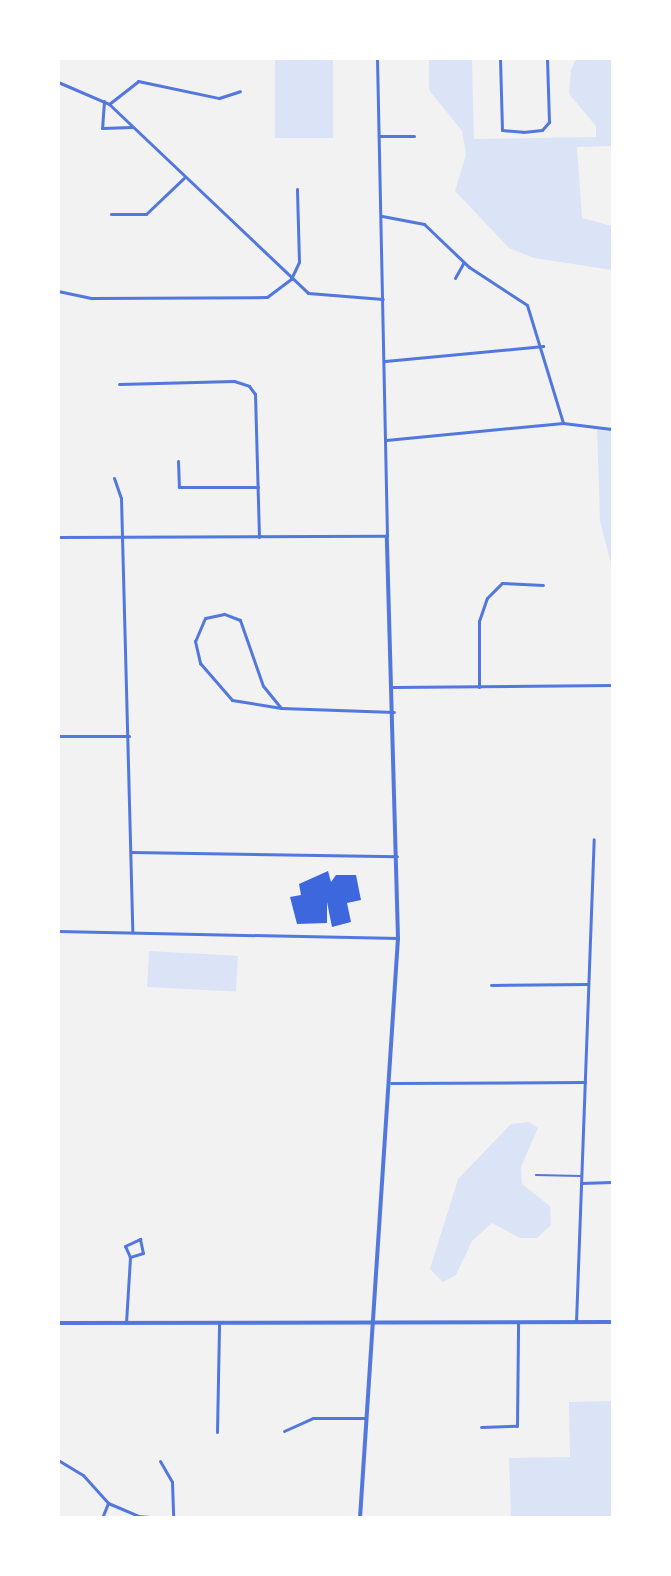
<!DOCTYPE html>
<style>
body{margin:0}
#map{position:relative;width:671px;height:1576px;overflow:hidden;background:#f2f2f2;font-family:"Asap Condensed",sans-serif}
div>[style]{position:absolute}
.green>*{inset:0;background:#dbe4f7;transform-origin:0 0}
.building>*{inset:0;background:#3d67dc}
.service>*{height:1.5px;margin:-0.75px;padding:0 0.75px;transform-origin:0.75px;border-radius:0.75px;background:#5277de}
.minor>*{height:3px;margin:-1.5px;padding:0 1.5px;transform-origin:1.5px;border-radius:1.5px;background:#5277de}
.tertiary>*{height:4px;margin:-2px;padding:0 2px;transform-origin:2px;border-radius:2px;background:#5277de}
span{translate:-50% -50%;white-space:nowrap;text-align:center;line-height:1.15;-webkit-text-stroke:6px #fff;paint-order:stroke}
.frame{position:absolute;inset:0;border:60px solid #fff;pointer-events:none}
</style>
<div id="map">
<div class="green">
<div style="left:275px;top:59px;width:58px;height:79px"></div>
<div style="clip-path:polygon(429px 59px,472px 59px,474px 139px,596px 137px,596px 126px,569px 94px,571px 70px,576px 59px,612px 59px,612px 146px,577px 147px,582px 218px,612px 226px,612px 270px,534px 258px,509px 248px,455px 191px,466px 154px,462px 131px,429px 90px)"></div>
<div style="clip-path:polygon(597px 427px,612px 429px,612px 568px,600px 521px)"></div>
<div style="left:149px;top:951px;width:89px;height:36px;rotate:3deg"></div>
<div style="clip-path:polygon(529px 1122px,538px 1128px,521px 1167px,522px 1184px,550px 1206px,551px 1225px,537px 1238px,520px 1238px,492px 1223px,472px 1241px,456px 1275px,443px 1282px,430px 1269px,458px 1179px,511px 1124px)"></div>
<div style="clip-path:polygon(612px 1401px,612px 1517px,511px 1517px,509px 1458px,570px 1457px,569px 1402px)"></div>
</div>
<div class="building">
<div style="clip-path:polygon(328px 871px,331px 882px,336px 875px,356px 875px,361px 900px,347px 903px,351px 922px,332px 927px,327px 902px,327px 923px,297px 924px,290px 897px,301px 895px,299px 884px)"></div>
</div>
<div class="service">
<div style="left:536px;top:1175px;width:44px;rotate:1.3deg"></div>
</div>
<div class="minor">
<div style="left:500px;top:58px;width:72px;rotate:88.4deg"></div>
<div style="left:502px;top:130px;width:21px;rotate:5deg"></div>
<div style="left:523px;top:132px;width:19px;rotate:-6deg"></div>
<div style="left:542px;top:130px;width:11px;rotate:-49deg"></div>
<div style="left:549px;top:122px;width:64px;rotate:-91.8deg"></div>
<div style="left:58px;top:82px;width:56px;rotate:23.3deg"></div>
<div style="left:109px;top:104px;width:37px;rotate:-38deg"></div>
<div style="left:138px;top:81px;width:83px;rotate:11.9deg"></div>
<div style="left:219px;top:98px;width:22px;rotate:-18deg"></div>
<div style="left:104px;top:101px;width:27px;rotate:94deg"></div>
<div style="left:102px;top:128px;width:30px;rotate:-2deg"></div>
<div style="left:109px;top:104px;width:274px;rotate:43.5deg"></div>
<div style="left:308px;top:293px;width:75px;rotate:4.6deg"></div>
<div style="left:379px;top:136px;width:35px"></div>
<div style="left:111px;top:214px;width:35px"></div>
<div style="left:146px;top:214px;width:52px;rotate:-43.5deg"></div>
<div style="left:382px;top:216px;width:43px;rotate:10.8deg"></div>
<div style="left:424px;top:224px;width:62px;rotate:43.7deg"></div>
<div style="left:469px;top:267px;width:69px;rotate:33.2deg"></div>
<div style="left:527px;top:305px;width:123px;rotate:73deg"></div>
<div style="left:455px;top:278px;width:18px;rotate:-61deg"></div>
<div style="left:58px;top:291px;width:35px;rotate:12deg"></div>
<div style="left:92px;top:298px;width:175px;rotate:-0.3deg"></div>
<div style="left:267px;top:297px;width:30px;rotate:-37deg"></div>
<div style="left:291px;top:279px;width:19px;rotate:-65deg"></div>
<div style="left:299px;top:262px;width:73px;rotate:-91.6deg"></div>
<div style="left:385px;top:361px;width:159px;rotate:-5.4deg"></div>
<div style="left:119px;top:384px;width:115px;rotate:-1.5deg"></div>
<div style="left:234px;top:381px;width:16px;rotate:18deg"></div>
<div style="left:249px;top:386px;width:10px;rotate:53deg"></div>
<div style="left:255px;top:394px;width:143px;rotate:88.4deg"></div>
<div style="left:386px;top:440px;width:178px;rotate:-5.5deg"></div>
<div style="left:563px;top:423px;width:49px;rotate:7deg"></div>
<div style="left:178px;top:461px;width:26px;rotate:88deg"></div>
<div style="left:179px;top:487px;width:79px"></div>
<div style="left:114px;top:478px;width:21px;rotate:71deg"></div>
<div style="left:121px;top:498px;width:434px;rotate:88.5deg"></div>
<div style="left:58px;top:537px;width:329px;rotate:-0.2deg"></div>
<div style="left:387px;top:536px;width:478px;rotate:-91.2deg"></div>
<div style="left:393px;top:687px;width:219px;rotate:-0.5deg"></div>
<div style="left:479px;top:687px;width:66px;rotate:-90deg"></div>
<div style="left:479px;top:621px;width:24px;rotate:-71deg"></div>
<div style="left:487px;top:598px;width:21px;rotate:-45deg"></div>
<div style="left:502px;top:583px;width:41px;rotate:2.8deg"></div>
<div style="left:281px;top:708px;width:28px;rotate:-129deg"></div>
<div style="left:263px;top:686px;width:70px;rotate:-109.2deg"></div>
<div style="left:240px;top:620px;width:17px;rotate:-159deg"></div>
<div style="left:224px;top:614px;width:19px;rotate:168deg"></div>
<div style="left:205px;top:618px;width:25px;rotate:113deg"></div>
<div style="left:195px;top:641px;width:23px;rotate:77deg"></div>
<div style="left:200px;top:663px;width:49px;rotate:49.1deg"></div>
<div style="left:232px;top:700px;width:50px;rotate:9.3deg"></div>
<div style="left:281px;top:708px;width:113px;rotate:2deg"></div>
<div style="left:58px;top:736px;width:71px"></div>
<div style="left:131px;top:852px;width:266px;rotate:0.9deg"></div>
<div style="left:58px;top:931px;width:340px;rotate:1.2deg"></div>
<div style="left:491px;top:985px;width:97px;rotate:-0.6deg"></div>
<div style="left:391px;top:1083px;width:194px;rotate:-0.3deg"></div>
<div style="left:581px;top:1183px;width:31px;rotate:-2deg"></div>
<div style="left:576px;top:1322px;width:483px;rotate:-87.9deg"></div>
<div style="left:126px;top:1323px;width:66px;rotate:-86.5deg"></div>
<div style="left:130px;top:1257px;width:12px;rotate:-114deg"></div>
<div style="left:125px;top:1246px;width:17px;rotate:-25deg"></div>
<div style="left:140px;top:1239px;width:14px;rotate:78deg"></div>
<div style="left:143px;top:1253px;width:14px;rotate:163deg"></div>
<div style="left:481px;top:1427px;width:36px;rotate:-2deg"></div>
<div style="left:517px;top:1426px;width:103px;rotate:-89.4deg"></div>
<div style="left:284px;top:1431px;width:32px;rotate:-24deg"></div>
<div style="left:313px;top:1418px;width:52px"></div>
<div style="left:217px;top:1432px;width:108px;rotate:-88.9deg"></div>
<div style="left:58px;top:1460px;width:29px;rotate:31deg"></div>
<div style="left:83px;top:1475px;width:38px;rotate:48deg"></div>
<div style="left:108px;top:1503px;width:33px;rotate:23deg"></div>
<div style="left:138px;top:1516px;width:21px;rotate:5deg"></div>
<div style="left:160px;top:1461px;width:24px;rotate:60deg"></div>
<div style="left:172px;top:1482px;width:36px;rotate:88deg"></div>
<div style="left:102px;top:1518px;width:16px;rotate:-68deg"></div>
</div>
<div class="tertiary">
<div style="left:58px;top:1323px;width:554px;rotate:-0.1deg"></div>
<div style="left:360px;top:1518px;width:581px;rotate:-86.25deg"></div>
<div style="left:398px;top:938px;width:402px;rotate:-91.6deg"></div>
</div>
<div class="frame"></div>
</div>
